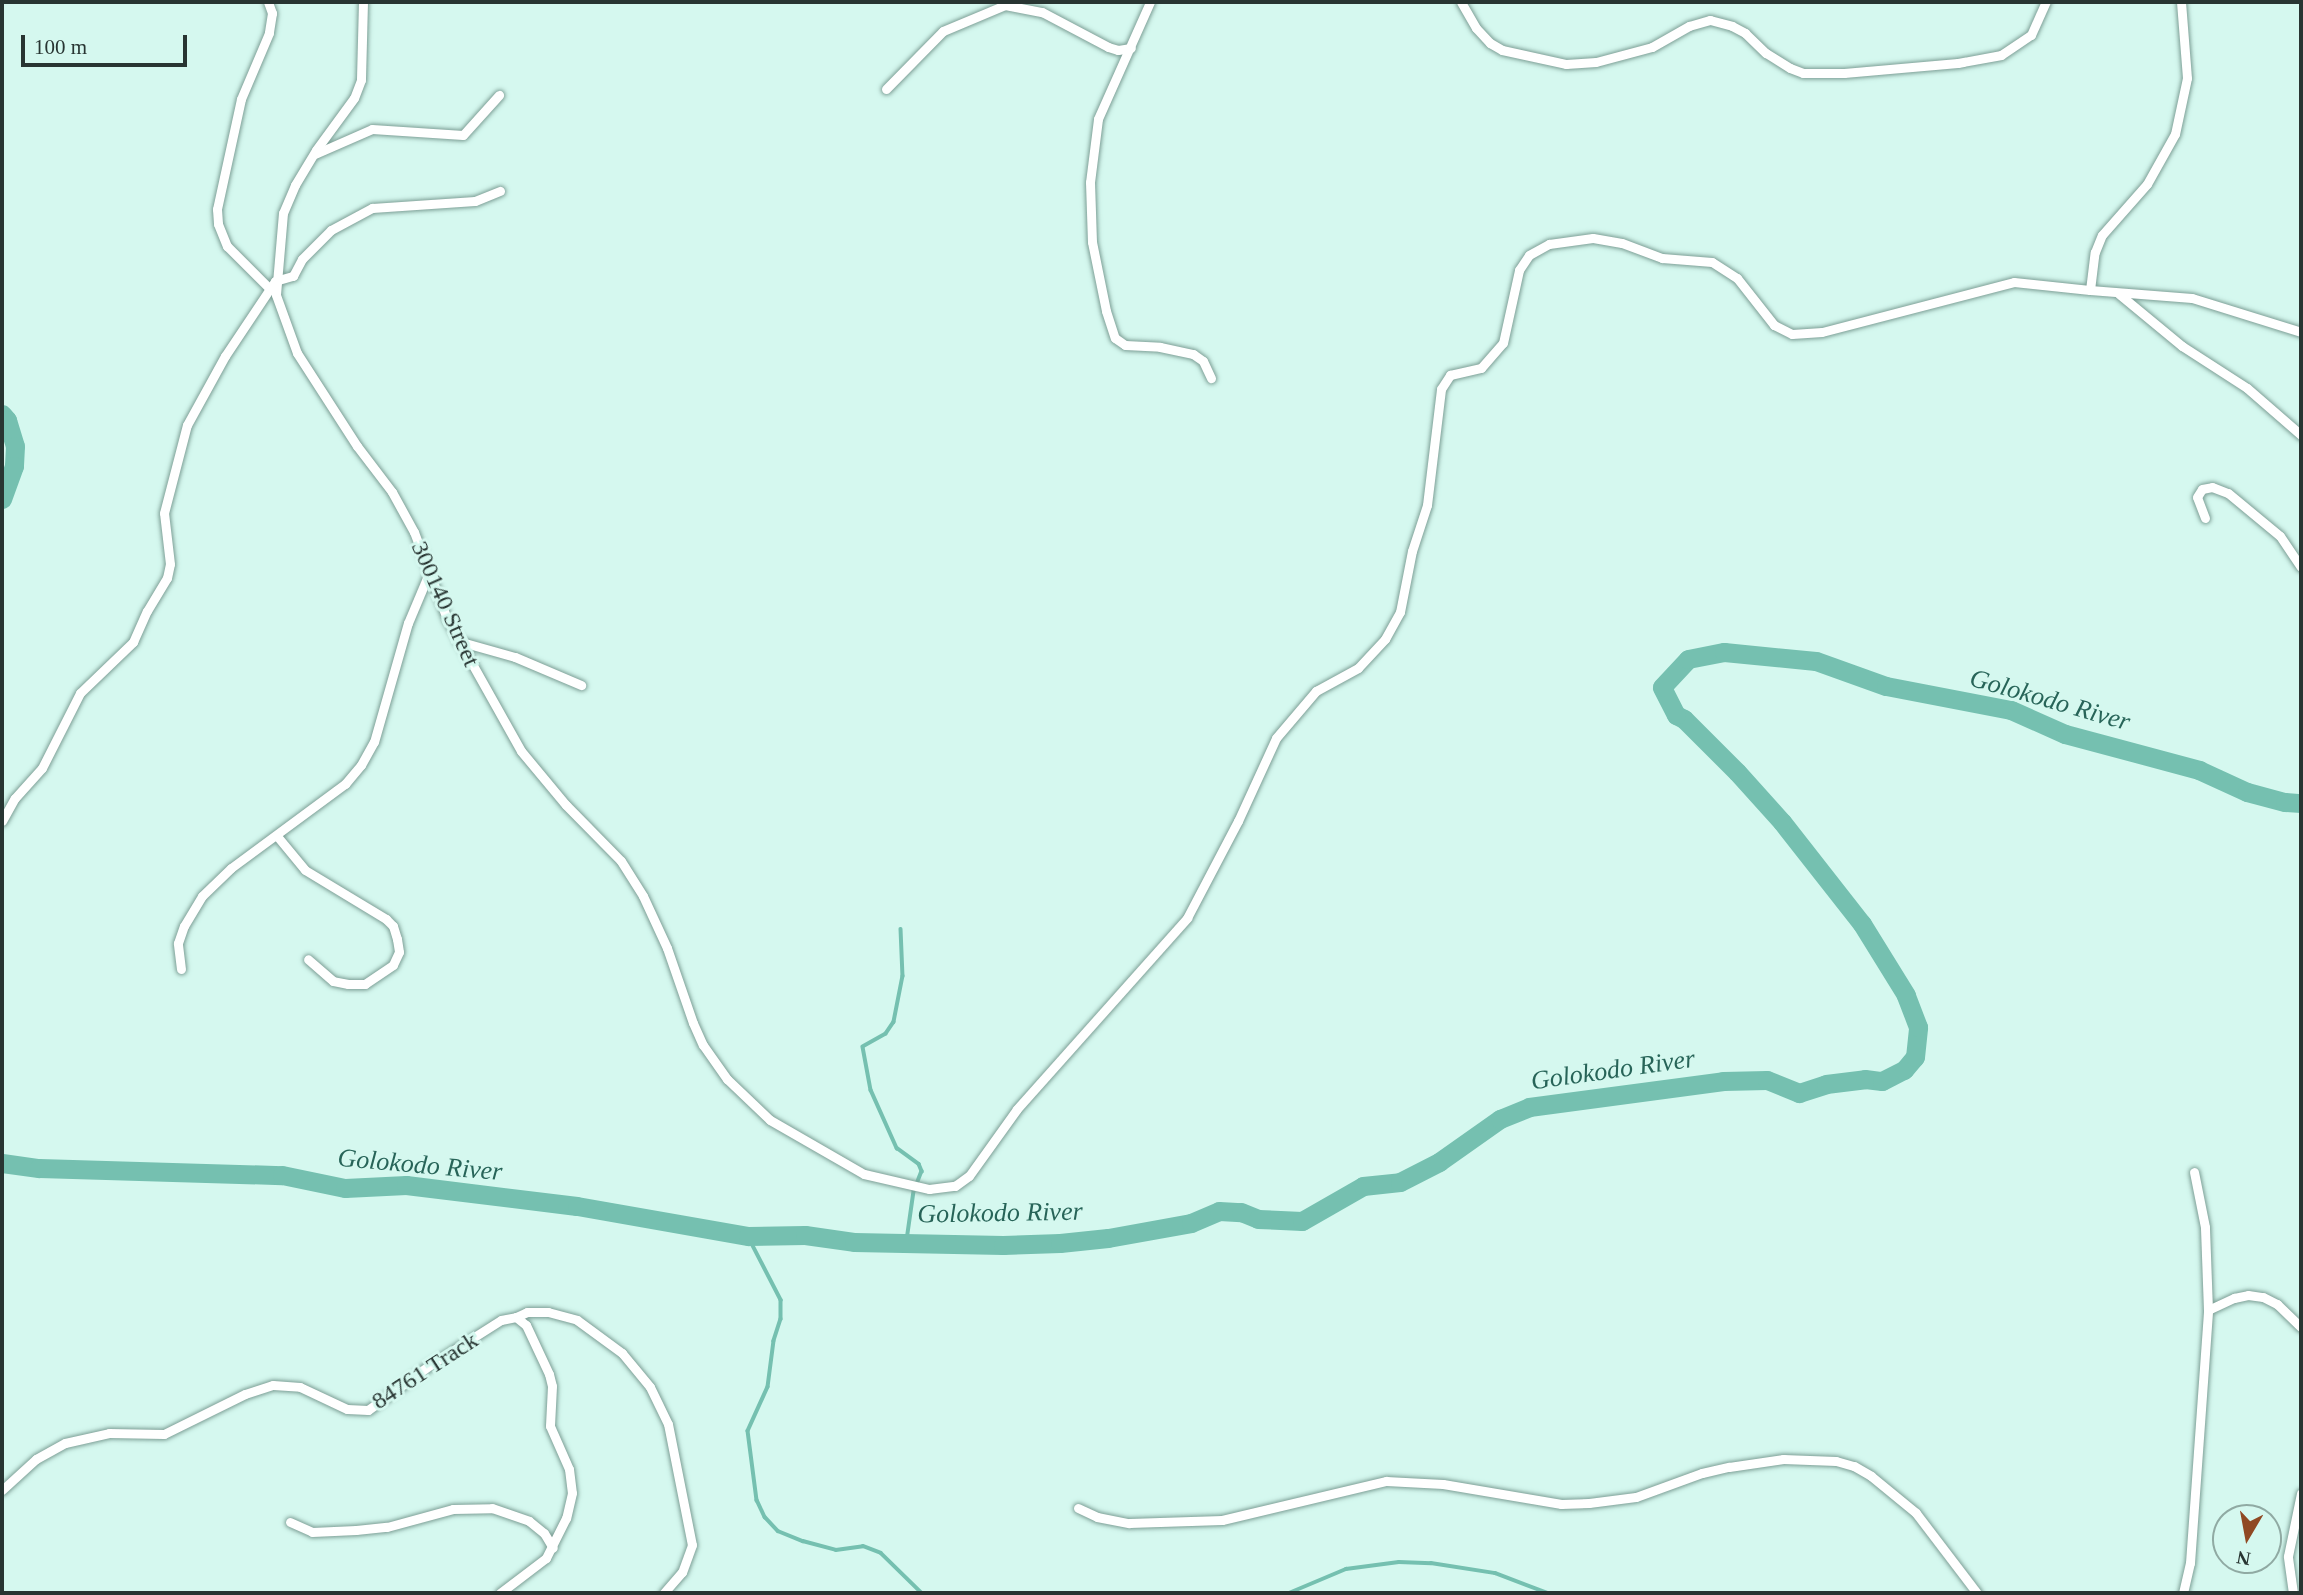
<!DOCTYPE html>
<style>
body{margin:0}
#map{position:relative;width:2303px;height:1595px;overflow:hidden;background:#d5f8ef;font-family:"Times New Roman",serif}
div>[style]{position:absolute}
.stream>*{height:3.5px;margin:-1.75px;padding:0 1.75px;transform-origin:1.75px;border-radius:1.75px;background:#75c0b0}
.river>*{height:19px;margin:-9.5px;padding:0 9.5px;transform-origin:9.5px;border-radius:9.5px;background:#75c0b0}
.roads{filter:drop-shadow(0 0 2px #7d9f96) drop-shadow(0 0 2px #7d9f96)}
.minor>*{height:9px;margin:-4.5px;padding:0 4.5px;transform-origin:4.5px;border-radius:4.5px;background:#fff}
span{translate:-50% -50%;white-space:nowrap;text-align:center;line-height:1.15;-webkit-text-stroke:6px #d5f8ef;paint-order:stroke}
.street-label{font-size:24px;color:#283532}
.water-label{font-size:26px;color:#276458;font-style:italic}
.frame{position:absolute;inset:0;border:4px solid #283532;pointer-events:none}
.north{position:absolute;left:2212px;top:1504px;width:70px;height:70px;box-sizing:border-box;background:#d5f8ef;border:2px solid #90aaa3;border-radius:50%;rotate:190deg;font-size:19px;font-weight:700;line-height:28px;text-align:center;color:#283532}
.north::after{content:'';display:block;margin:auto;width:24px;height:32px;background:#904923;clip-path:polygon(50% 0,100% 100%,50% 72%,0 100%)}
.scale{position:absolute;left:21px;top:35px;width:166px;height:32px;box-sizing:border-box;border:4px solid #283532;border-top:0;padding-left:9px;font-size:21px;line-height:24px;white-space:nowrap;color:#283532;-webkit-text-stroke:5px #d5f8ef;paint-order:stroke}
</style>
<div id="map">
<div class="stream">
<div style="left:901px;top:929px;width:47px;rotate:87.6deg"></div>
<div style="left:903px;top:976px;width:47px;rotate:101.1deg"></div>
<div style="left:894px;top:1022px;width:14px;rotate:124deg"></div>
<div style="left:886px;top:1034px;width:26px;rotate:151deg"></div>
<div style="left:863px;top:1047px;width:44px;rotate:79.5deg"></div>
<div style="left:871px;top:1090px;width:64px;rotate:65.9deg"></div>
<div style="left:897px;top:1148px;width:27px;rotate:36deg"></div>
<div style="left:919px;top:1164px;width:8px;rotate:67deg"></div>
<div style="left:922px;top:1171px;width:14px;rotate:111deg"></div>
<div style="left:748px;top:1236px;width:72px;rotate:62.7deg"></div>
<div style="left:781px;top:1300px;width:19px;rotate:90deg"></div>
<div style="left:781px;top:1319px;width:23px;rotate:108deg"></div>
<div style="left:774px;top:1341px;width:46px;rotate:97.4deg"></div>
<div style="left:768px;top:1387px;width:48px;rotate:114.4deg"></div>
<div style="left:748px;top:1431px;width:70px;rotate:82.6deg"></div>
<div style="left:757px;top:1500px;width:19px;rotate:65deg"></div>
<div style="left:765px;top:1517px;width:19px;rotate:47deg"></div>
<div style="left:778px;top:1531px;width:27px;rotate:22deg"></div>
<div style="left:803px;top:1541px;width:34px;rotate:15deg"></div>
<div style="left:836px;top:1550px;width:27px;rotate:-8deg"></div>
<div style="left:863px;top:1546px;width:19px;rotate:21deg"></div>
<div style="left:881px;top:1553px;width:57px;rotate:44.3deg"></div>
<div style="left:906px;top:1244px;width:57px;rotate:-81.9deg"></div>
<div style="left:1289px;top:1593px;width:62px;rotate:-22.8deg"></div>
<div style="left:1346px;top:1569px;width:53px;rotate:-7.5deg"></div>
<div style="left:1399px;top:1562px;width:32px;rotate:2deg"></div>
<div style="left:1431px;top:1563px;width:65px;rotate:8.9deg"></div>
<div style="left:1495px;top:1573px;width:57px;rotate:20.7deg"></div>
</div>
<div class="river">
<div style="left:2px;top:414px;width:8px;rotate:50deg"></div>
<div style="left:7px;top:420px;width:27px;rotate:73deg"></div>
<div style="left:15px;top:446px;width:20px;rotate:93deg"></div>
<div style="left:14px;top:466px;width:35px;rotate:110deg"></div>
<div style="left:2px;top:1163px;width:37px;rotate:8deg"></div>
<div style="left:39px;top:1168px;width:243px;rotate:1.7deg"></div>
<div style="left:282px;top:1175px;width:64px;rotate:11.7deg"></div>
<div style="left:345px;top:1188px;width:61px;rotate:-2.8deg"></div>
<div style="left:406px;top:1185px;width:172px;rotate:7deg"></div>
<div style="left:577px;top:1206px;width:174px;rotate:10deg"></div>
<div style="left:748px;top:1236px;width:57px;rotate:-1deg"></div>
<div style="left:805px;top:1235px;width:49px;rotate:8.1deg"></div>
<div style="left:854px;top:1242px;width:149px;rotate:1.2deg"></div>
<div style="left:1003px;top:1245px;width:57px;rotate:-2deg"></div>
<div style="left:1060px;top:1243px;width:48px;rotate:-5.9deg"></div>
<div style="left:1108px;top:1238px;width:84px;rotate:-10.2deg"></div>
<div style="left:1191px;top:1223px;width:30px;rotate:-23deg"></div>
<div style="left:1219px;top:1211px;width:22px;rotate:3deg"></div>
<div style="left:1241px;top:1212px;width:18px;rotate:22deg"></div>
<div style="left:1258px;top:1219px;width:44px;rotate:2.6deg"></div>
<div style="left:1302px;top:1221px;width:70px;rotate:-29.8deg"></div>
<div style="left:1363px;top:1186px;width:37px;rotate:-6deg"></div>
<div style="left:1400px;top:1182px;width:44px;rotate:-27.1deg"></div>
<div style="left:1439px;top:1162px;width:75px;rotate:-35.2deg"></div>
<div style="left:1500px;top:1119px;width:31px;rotate:-22deg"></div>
<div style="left:1529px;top:1107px;width:196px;rotate:-7.6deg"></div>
<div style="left:1723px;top:1081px;width:44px;rotate:-1.3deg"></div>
<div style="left:1767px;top:1080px;width:35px;rotate:22deg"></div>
<div style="left:1799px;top:1093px;width:28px;rotate:-18deg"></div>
<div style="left:1826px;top:1084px;width:39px;rotate:-7deg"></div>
<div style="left:1865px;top:1079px;width:17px;rotate:7deg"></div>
<div style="left:1882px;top:1081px;width:25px;rotate:-27deg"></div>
<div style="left:1904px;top:1070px;width:17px;rotate:-50deg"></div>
<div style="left:1915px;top:1057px;width:30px;rotate:-84deg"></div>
<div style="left:1918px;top:1027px;width:34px;rotate:-111deg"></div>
<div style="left:1906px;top:995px;width:84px;rotate:-121.8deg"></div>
<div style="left:1862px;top:924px;width:130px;rotate:-128.1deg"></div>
<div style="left:1782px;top:822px;width:67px;rotate:-132deg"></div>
<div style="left:1737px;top:772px;width:75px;rotate:-135deg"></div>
<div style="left:1684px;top:719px;width:9px;rotate:-153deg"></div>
<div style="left:1676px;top:715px;width:31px;rotate:-117deg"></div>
<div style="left:1662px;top:687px;width:38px;rotate:-47deg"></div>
<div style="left:1688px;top:659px;width:37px;rotate:-11deg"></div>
<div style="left:1724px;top:652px;width:92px;rotate:5.6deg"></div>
<div style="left:1816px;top:661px;width:74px;rotate:19.7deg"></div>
<div style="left:1886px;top:686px;width:127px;rotate:10.9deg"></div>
<div style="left:2011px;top:710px;width:59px;rotate:24deg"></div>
<div style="left:2065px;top:734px;width:139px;rotate:15deg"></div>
<div style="left:2199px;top:770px;width:53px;rotate:24.6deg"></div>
<div style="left:2247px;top:792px;width:39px;rotate:15deg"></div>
<div style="left:2285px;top:802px;width:16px;rotate:4deg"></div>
</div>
<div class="roads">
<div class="minor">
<div style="left:268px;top:2px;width:12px;rotate:70deg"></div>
<div style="left:272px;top:13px;width:20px;rotate:99deg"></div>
<div style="left:269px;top:33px;width:72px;rotate:113deg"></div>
<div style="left:241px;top:99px;width:113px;rotate:102.3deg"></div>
<div style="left:217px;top:209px;width:15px;rotate:86deg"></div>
<div style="left:218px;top:224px;width:24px;rotate:68deg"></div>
<div style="left:227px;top:246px;width:61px;rotate:45deg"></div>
<div style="left:363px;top:2px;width:78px;rotate:91.5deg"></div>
<div style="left:361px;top:80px;width:19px;rotate:111deg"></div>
<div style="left:354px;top:98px;width:64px;rotate:126.2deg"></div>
<div style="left:316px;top:150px;width:41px;rotate:121deg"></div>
<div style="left:295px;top:185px;width:30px;rotate:113deg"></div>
<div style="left:283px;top:213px;width:82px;rotate:94.9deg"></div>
<div style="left:276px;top:295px;width:62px;rotate:70.1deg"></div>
<div style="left:297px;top:353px;width:111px;rotate:57.2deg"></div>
<div style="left:357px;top:446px;width:58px;rotate:52.7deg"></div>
<div style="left:392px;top:492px;width:46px;rotate:61.2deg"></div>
<div style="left:414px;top:532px;width:93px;rotate:69.2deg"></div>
<div style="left:447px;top:619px;width:151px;rotate:60.7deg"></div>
<div style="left:521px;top:751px;width:70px;rotate:50.2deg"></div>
<div style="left:566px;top:805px;width:78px;rotate:45.5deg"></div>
<div style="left:621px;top:861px;width:41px;rotate:57.8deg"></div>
<div style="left:643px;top:896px;width:57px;rotate:65.2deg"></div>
<div style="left:667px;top:948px;width:79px;rotate:70.9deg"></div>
<div style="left:693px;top:1023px;width:24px;rotate:66deg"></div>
<div style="left:703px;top:1045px;width:42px;rotate:54.8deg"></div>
<div style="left:727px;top:1079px;width:59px;rotate:43.6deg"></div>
<div style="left:770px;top:1120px;width:108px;rotate:29.9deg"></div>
<div style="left:864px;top:1174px;width:67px;rotate:13deg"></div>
<div style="left:929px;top:1189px;width:26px;rotate:-7deg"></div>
<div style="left:955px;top:1186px;width:17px;rotate:-36deg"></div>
<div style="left:969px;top:1176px;width:82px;rotate:-54.4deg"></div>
<div style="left:1017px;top:1109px;width:256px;rotate:-48.3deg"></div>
<div style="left:1187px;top:918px;width:110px;rotate:-62.3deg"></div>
<div style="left:1238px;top:821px;width:91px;rotate:-65.4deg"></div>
<div style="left:1276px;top:738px;width:62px;rotate:-49.6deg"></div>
<div style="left:1316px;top:691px;width:48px;rotate:-28.7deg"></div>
<div style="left:1358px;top:668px;width:40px;rotate:-47deg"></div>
<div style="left:1385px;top:639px;width:31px;rotate:-61deg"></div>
<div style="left:1400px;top:612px;width:62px;rotate:-78.9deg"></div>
<div style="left:1412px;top:551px;width:48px;rotate:-71.9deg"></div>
<div style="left:1427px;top:505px;width:117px;rotate:-83.1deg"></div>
<div style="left:1441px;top:389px;width:17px;rotate:-57deg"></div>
<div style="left:1450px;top:375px;width:32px;rotate:-13deg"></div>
<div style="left:1481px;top:368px;width:33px;rotate:-49deg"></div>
<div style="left:1503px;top:343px;width:75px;rotate:-77.6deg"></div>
<div style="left:1519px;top:270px;width:18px;rotate:-56deg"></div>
<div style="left:1529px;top:255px;width:23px;rotate:-29deg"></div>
<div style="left:1549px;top:244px;width:44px;rotate:-7.8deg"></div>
<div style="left:1593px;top:238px;width:29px;rotate:10deg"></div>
<div style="left:1622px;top:243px;width:43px;rotate:20.6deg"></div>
<div style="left:1662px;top:258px;width:50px;rotate:4.6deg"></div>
<div style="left:1712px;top:262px;width:30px;rotate:33deg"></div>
<div style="left:1737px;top:278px;width:60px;rotate:51.8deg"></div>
<div style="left:1774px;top:325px;width:20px;rotate:27deg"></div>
<div style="left:1792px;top:334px;width:30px;rotate:-4deg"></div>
<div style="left:1822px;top:332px;width:198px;rotate:-14.6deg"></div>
<div style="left:2014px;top:282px;width:76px;rotate:6deg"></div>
<div style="left:2090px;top:290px;width:38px;rotate:-83deg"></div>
<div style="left:2095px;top:252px;width:18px;rotate:-68deg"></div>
<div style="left:2102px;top:235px;width:68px;rotate:-48.6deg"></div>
<div style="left:2147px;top:184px;width:57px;rotate:-60.8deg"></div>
<div style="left:2175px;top:134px;width:57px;rotate:-77.9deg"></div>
<div style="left:2187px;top:78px;width:76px;rotate:-94.5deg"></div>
<div style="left:1150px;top:2px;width:128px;rotate:114deg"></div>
<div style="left:1098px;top:119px;width:64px;rotate:97.2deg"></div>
<div style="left:1090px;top:182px;width:60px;rotate:88.1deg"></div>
<div style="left:1092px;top:242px;width:70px;rotate:78.5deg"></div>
<div style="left:1106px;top:311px;width:28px;rotate:72deg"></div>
<div style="left:1115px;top:338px;width:12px;rotate:35deg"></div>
<div style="left:1125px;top:345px;width:35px;rotate:3deg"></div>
<div style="left:1160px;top:347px;width:34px;rotate:12deg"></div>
<div style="left:1193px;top:354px;width:12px;rotate:35deg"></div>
<div style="left:1203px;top:361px;width:19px;rotate:65deg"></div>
<div style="left:1461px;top:2px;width:30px;rotate:60deg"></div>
<div style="left:1476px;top:28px;width:21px;rotate:47deg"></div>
<div style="left:1490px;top:43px;width:14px;rotate:30deg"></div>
<div style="left:1502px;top:50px;width:66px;rotate:12.3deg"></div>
<div style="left:1566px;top:64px;width:30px;rotate:-4deg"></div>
<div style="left:1596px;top:62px;width:58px;rotate:-15deg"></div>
<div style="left:1652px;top:47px;width:43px;rotate:-29.6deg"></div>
<div style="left:1689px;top:26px;width:22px;rotate:-16deg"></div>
<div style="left:1710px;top:20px;width:23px;rotate:15deg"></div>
<div style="left:1732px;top:26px;width:15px;rotate:28deg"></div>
<div style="left:1745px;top:33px;width:29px;rotate:44deg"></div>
<div style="left:1766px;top:53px;width:28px;rotate:32deg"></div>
<div style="left:1790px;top:68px;width:14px;rotate:21deg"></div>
<div style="left:1803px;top:73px;width:41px"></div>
<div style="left:1844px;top:73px;width:114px;rotate:-5deg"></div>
<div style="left:1958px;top:63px;width:44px;rotate:-10.5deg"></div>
<div style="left:2001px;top:55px;width:36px;rotate:-34deg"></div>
<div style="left:2031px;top:35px;width:36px;rotate:-66deg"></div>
<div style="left:886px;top:89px;width:81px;rotate:-45.5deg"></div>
<div style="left:943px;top:31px;width:67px;rotate:-22.8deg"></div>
<div style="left:1005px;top:5px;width:38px;rotate:11deg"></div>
<div style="left:1042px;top:12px;width:75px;rotate:27.9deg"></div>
<div style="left:1108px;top:47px;width:10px;rotate:17deg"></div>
<div style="left:1118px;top:50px;width:13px;rotate:-9deg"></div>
<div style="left:315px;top:154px;width:62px;rotate:-23.7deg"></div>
<div style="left:372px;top:129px;width:91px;rotate:3.8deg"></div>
<div style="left:463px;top:135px;width:54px;rotate:-48deg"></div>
<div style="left:2090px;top:290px;width:102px;rotate:4.5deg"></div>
<div style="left:2192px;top:298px;width:114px;rotate:17.3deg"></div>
<div style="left:2119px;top:294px;width:82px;rotate:39.5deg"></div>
<div style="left:2182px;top:346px;width:77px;rotate:32.9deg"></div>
<div style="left:2247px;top:388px;width:72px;rotate:41deg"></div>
<div style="left:2205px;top:518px;width:22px;rotate:-111deg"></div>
<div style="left:2197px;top:497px;width:9px;rotate:-58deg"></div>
<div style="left:2202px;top:489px;width:10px;rotate:-11deg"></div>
<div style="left:2212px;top:487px;width:17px;rotate:21deg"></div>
<div style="left:2228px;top:493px;width:67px;rotate:39.6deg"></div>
<div style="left:2280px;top:536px;width:37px;rotate:56deg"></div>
<div style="left:458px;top:641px;width:59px;rotate:15.7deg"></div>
<div style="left:515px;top:657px;width:72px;rotate:23deg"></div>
<div style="left:2px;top:821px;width:26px;rotate:-61deg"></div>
<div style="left:15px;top:798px;width:40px;rotate:-48deg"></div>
<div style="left:42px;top:768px;width:84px;rotate:-63.1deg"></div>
<div style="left:80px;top:693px;width:74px;rotate:-43.9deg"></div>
<div style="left:133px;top:642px;width:34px;rotate:-66deg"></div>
<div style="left:147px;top:611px;width:39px;rotate:-59deg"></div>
<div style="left:167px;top:578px;width:14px;rotate:-78deg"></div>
<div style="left:170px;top:564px;width:51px;rotate:-96.7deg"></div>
<div style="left:164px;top:513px;width:91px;rotate:-75.4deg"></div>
<div style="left:187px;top:425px;width:79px;rotate:-61.2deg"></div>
<div style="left:225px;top:356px;width:90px;rotate:-56.3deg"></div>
<div style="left:275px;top:281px;width:19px;rotate:-16deg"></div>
<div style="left:293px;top:276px;width:19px;rotate:-62deg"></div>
<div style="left:302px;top:259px;width:41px;rotate:-45deg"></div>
<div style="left:331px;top:230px;width:47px;rotate:-28.2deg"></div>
<div style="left:372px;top:208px;width:103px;rotate:-3.9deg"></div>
<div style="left:475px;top:201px;width:27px;rotate:-22deg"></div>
<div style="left:277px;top:836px;width:44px;rotate:50.5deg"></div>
<div style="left:305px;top:870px;width:95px;rotate:31.2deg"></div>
<div style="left:386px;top:919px;width:10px;rotate:45deg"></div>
<div style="left:393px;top:926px;width:14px;rotate:73deg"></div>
<div style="left:397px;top:939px;width:13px;rotate:81deg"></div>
<div style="left:399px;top:952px;width:14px;rotate:115deg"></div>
<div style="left:393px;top:965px;width:34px;rotate:146deg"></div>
<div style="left:365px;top:984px;width:17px;rotate:180deg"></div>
<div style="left:348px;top:984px;width:15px;rotate:-169deg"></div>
<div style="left:333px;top:981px;width:33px;rotate:-139deg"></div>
<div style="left:181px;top:969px;width:26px;rotate:-97deg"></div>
<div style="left:178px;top:943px;width:18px;rotate:-71deg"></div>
<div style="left:184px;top:926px;width:35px;rotate:-59deg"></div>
<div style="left:202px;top:896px;width:40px;rotate:-44deg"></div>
<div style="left:231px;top:868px;width:142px;rotate:-36.4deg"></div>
<div style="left:345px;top:784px;width:25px;rotate:-50deg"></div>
<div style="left:361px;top:765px;width:26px;rotate:-61deg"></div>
<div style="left:374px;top:742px;width:124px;rotate:-74.1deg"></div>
<div style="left:408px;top:623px;width:54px;rotate:-67.2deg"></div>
<div style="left:2208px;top:1310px;width:29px;rotate:-25deg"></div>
<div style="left:2234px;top:1298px;width:14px;rotate:-12deg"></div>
<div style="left:2248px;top:1295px;width:15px;rotate:8deg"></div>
<div style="left:2263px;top:1297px;width:16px;rotate:27deg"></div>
<div style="left:2277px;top:1304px;width:33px;rotate:44deg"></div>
<div style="left:516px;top:1317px;width:12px;rotate:-24deg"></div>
<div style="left:527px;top:1312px;width:21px"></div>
<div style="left:548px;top:1312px;width:30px;rotate:15deg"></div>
<div style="left:577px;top:1320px;width:56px;rotate:36.3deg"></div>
<div style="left:622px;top:1353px;width:44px;rotate:50.5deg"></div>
<div style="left:650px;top:1387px;width:41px;rotate:64.1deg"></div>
<div style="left:668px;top:1424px;width:123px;rotate:78.8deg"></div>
<div style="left:692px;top:1545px;width:29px;rotate:110deg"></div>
<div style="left:682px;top:1572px;width:28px;rotate:131deg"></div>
<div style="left:2px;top:1490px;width:46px;rotate:-42.4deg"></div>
<div style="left:36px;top:1459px;width:33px;rotate:-29deg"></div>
<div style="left:65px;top:1443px;width:45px;rotate:-12.8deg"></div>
<div style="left:109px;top:1433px;width:55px;rotate:1deg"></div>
<div style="left:164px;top:1434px;width:90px;rotate:-26.3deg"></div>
<div style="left:245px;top:1394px;width:29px;rotate:-18deg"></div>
<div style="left:273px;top:1385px;width:27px;rotate:4deg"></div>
<div style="left:300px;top:1387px;width:52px;rotate:25.1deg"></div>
<div style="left:347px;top:1409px;width:21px;rotate:3deg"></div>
<div style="left:368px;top:1410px;width:77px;rotate:-36deg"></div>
<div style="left:430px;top:1365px;width:84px;rotate:-32.4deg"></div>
<div style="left:501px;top:1320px;width:15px;rotate:-11deg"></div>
<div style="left:516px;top:1317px;width:13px;rotate:39deg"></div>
<div style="left:526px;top:1325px;width:54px;rotate:64.9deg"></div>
<div style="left:549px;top:1374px;width:12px;rotate:76deg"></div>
<div style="left:552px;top:1386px;width:40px;rotate:92.9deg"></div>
<div style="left:550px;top:1426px;width:47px;rotate:66.2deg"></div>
<div style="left:569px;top:1469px;width:24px;rotate:83deg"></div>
<div style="left:572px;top:1493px;width:26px;rotate:103deg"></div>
<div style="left:566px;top:1518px;width:45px;rotate:116.6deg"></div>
<div style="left:546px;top:1558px;width:58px;rotate:142.7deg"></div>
<div style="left:1078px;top:1508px;width:21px;rotate:25deg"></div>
<div style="left:1097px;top:1517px;width:33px;rotate:11deg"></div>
<div style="left:1129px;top:1523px;width:93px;rotate:-1.8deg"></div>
<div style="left:1222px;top:1520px;width:169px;rotate:-13.4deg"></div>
<div style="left:1386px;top:1481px;width:57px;rotate:3deg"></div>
<div style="left:1443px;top:1484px;width:120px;rotate:9.6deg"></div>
<div style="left:1561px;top:1504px;width:28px;rotate:-2deg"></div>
<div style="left:1589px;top:1503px;width:47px;rotate:-7.3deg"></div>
<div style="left:1636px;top:1497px;width:70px;rotate:-20deg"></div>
<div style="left:1702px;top:1473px;width:28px;rotate:-13deg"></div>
<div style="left:1729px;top:1467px;width:55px;rotate:-8.4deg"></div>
<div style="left:1783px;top:1459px;width:53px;rotate:2.2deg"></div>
<div style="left:1836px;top:1461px;width:19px;rotate:16deg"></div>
<div style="left:1854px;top:1466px;width:20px;rotate:30deg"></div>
<div style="left:1871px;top:1476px;width:58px;rotate:39.4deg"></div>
<div style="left:1916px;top:1513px;width:101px;rotate:52.7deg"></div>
<div style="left:290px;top:1522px;width:24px;rotate:24deg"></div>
<div style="left:312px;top:1532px;width:44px;rotate:-2.6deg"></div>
<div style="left:356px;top:1530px;width:31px;rotate:-6deg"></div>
<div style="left:387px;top:1527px;width:68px;rotate:-15.3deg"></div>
<div style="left:453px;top:1509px;width:39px;rotate:-1deg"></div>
<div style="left:492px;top:1508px;width:39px;rotate:19deg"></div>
<div style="left:529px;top:1521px;width:19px;rotate:39deg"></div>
<div style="left:544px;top:1533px;width:17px;rotate:59deg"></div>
<div style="left:2183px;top:1593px;width:31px;rotate:-77deg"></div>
<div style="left:2190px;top:1563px;width:254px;rotate:-85.9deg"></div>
<div style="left:2208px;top:1310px;width:83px;rotate:-92.1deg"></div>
<div style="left:2205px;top:1227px;width:56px;rotate:-101.3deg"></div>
<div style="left:2293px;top:1593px;width:37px;rotate:-98deg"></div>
<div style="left:2288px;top:1556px;width:64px;rotate:-78.3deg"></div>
</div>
</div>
<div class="street-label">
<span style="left:445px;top:604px;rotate:66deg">300140 Street</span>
<span style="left:425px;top:1371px;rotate:-33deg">84761 Track</span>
</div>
<div class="water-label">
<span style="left:2050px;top:700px;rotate:16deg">Golokodo River</span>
<span style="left:1613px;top:1070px;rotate:-8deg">Golokodo River</span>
<span style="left:420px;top:1165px;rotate:5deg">Golokodo River</span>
<span style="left:1000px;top:1213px;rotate:-1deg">Golokodo River</span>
</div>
<div class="frame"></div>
<div class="north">N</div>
<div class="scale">100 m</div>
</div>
